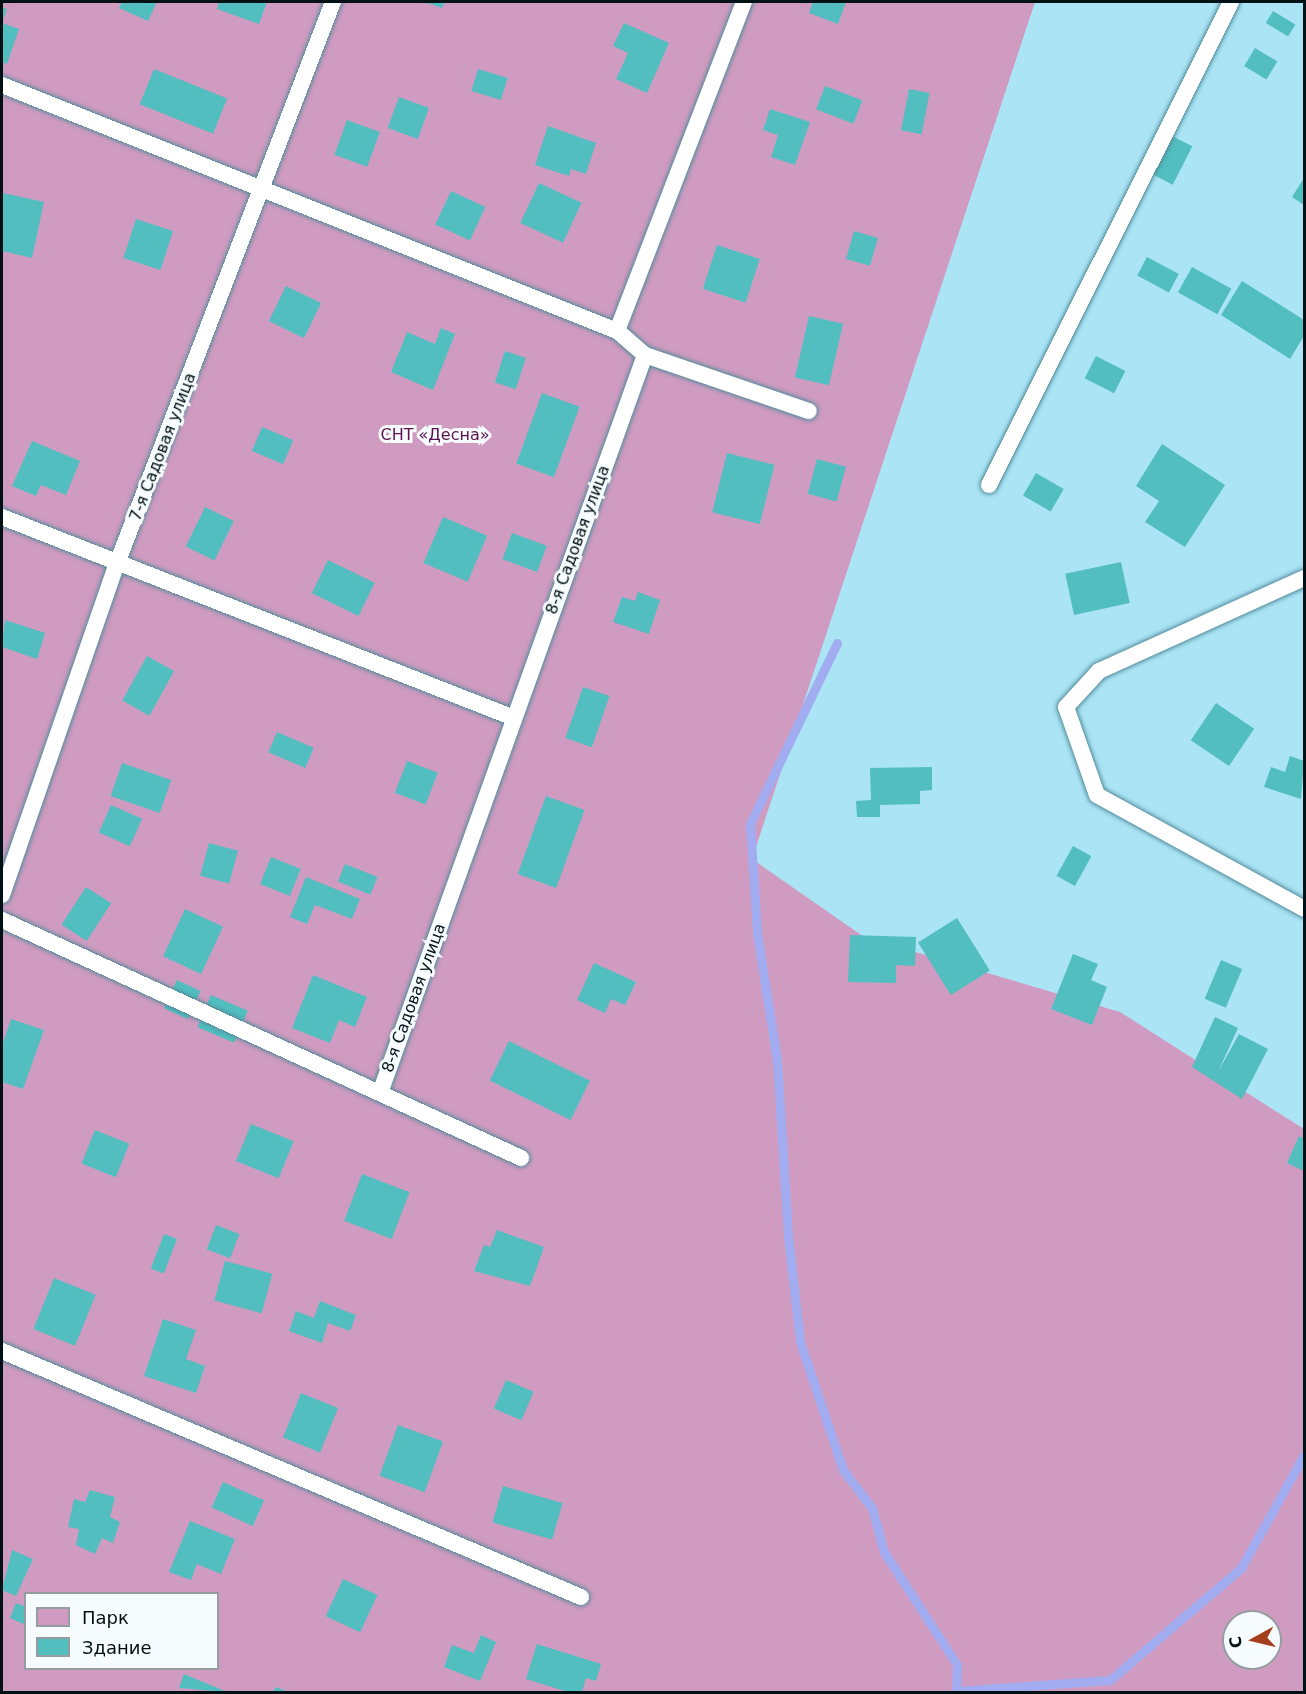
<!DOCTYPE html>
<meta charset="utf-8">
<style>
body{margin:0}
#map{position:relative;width:1306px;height:1694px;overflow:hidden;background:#aae4f5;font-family:"DejaVu Sans",sans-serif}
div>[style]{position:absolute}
.green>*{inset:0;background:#d09bc0}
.stream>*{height:9px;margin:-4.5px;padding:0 4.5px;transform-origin:4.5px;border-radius:4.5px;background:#a2acf0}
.building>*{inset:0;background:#52bec0;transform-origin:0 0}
.roads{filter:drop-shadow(0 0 2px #548c9b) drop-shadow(0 0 2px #548c9b)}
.lane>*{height:16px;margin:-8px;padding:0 8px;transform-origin:8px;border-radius:8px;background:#fff}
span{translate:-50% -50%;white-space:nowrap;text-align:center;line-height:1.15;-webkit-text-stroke:6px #f6fcfd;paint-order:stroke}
.park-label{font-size:16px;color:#5d114e}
.street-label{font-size:16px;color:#001116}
.frame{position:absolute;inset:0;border:3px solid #001116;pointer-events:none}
.legend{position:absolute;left:24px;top:1592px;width:195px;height:78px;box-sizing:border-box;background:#f6fcfd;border:2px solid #949ea1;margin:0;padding:8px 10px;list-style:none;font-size:18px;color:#001116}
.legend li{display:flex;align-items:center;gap:12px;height:30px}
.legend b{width:30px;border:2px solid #949ea1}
.north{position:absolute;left:1222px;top:1610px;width:60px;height:60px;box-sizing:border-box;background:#f6fcfd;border:2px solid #949ea1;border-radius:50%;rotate:262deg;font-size:16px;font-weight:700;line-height:24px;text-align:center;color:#001116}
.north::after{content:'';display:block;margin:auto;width:21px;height:27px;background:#a53e1d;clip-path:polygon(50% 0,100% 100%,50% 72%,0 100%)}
</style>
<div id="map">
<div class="green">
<div style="clip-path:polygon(evenodd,2px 2px,1035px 2px,752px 859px,864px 937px,1120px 1012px,1304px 1129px,1304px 1692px,2px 1692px,2px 2px,26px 1594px,218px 1594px,218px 1668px,26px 1668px,26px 1594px,2px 2px,1234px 1622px,1270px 1622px,1270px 1658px,1234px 1658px,1234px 1622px)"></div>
</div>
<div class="stream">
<div style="left:837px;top:643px;width:201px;rotate:115.7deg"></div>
<div style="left:750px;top:824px;width:109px;rotate:86.3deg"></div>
<div style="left:757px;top:933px;width:129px;rotate:81.1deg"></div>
<div style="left:777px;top:1060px;width:176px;rotate:86.4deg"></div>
<div style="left:788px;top:1236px;width:107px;rotate:83.5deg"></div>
<div style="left:800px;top:1342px;width:135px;rotate:71.4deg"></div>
<div style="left:843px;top:1470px;width:48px;rotate:52.7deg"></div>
<div style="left:872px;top:1508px;width:46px;rotate:74.7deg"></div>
<div style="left:884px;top:1552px;width:135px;rotate:57.1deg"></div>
<div style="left:957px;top:1665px;width:27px;rotate:92deg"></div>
<div style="left:956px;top:1691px;width:154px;rotate:-4.1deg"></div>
<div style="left:1110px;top:1680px;width:172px;rotate:-40.5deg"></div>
<div style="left:1241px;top:1568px;width:129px;rotate:-60.9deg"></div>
</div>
<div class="building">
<div style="clip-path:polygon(122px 2px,157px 2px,148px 21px,119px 8px)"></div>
<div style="clip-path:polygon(219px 2px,267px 2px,259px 24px,217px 9px)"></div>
<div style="clip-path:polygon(424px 2px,445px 2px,442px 8px)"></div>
<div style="clip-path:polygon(813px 2px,846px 2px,838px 24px,809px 13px)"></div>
<div style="clip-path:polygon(2px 7px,7px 9px,2px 23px,19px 29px,7px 64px,2px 62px)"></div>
<div style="left:1273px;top:11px;width:26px;height:14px;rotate:31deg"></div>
<div style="clip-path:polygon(624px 23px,669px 43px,647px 93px,616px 79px,628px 53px,613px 46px)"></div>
<div style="left:1255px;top:48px;width:26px;height:21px;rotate:31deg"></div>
<div style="left:154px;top:69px;width:79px;height:38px;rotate:22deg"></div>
<div style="left:478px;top:69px;width:31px;height:23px;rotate:17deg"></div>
<div style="left:825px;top:86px;width:40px;height:25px;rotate:21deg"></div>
<div style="left:909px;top:89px;width:21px;height:42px;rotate:11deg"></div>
<div style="left:399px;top:97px;width:32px;height:33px;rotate:20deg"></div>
<div style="clip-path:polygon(770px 109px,810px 122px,795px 165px,771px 157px,778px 135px,763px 130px)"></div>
<div style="left:347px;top:120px;width:35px;height:37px;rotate:20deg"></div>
<div style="clip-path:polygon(548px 126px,596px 143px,586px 174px,571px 169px,569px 176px,535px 165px)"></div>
<div style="left:1170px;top:135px;width:25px;height:43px;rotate:27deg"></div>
<div style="clip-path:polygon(1304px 178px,1304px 205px,1292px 197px)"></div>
<div style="left:539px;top:183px;width:47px;height:44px;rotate:25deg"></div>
<div style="left:451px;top:191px;width:38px;height:37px;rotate:25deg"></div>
<div style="clip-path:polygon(3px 193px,44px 202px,32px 258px,2px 251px)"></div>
<div style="left:136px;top:219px;width:39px;height:41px;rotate:18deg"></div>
<div style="left:854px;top:231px;width:25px;height:29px;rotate:16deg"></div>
<div style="left:717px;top:245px;width:45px;height:46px;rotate:18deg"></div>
<div style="left:1147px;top:257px;width:36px;height:21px;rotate:28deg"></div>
<div style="left:1192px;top:267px;width:45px;height:29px;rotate:29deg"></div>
<div style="clip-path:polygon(1242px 281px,1304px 320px,1304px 336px,1290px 359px,1221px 315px)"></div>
<div style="left:286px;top:286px;width:39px;height:39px;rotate:26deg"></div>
<div style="left:809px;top:316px;width:35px;height:63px;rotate:13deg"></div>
<div style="clip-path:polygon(441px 328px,455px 334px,433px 390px,391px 372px,407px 332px,435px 344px)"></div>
<div style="left:505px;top:351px;width:22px;height:33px;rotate:18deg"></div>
<div style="left:1096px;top:356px;width:33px;height:25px;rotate:27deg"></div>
<div style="left:542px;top:393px;width:40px;height:75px;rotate:20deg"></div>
<div style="left:262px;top:427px;width:34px;height:26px;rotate:23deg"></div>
<div style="clip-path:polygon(32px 441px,80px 461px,66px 495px,41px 485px,36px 496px,12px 486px)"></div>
<div style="clip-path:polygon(1162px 444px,1225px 485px,1185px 547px,1145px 522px,1159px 501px,1136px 486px)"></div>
<div style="left:727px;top:453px;width:49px;height:61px;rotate:14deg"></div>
<div style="left:817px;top:459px;width:30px;height:36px;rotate:15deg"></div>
<div style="left:1036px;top:473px;width:32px;height:26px;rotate:30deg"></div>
<div style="left:205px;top:507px;width:32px;height:44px;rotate:26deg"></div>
<div style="left:443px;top:517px;width:48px;height:50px;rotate:23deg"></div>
<div style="left:512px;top:533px;width:37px;height:28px;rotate:20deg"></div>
<div style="left:328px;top:560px;width:52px;height:37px;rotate:26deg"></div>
<div style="left:1121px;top:562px;width:42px;height:57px;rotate:78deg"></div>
<div style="clip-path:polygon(638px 592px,660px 600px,649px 634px,613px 622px,622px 597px,635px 601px)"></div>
<div style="clip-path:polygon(5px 620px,45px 633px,37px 659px,2px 647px)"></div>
<div style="left:147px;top:656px;width:31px;height:51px;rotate:29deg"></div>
<div style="left:583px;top:687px;width:28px;height:54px;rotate:19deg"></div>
<div style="left:1216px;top:703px;width:46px;height:45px;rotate:34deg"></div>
<div style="left:277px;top:732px;width:40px;height:22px;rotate:23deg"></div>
<div style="clip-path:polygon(1290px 756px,1304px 761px,1301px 799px,1264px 787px,1271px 767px,1285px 772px)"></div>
<div style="left:407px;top:761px;width:33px;height:34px;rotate:21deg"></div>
<div style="left:122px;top:763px;width:52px;height:35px;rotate:19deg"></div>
<div style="clip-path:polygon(932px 767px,932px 790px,920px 791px,920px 804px,880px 805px,880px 817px,857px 817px,856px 801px,871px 800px,870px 768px)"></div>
<div style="left:546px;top:796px;width:41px;height:83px;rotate:20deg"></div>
<div style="left:111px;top:805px;width:34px;height:30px;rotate:24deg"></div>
<div style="left:209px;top:843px;width:30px;height:34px;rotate:15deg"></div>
<div style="left:1073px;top:846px;width:21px;height:34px;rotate:29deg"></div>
<div style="left:271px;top:857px;width:32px;height:29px;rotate:22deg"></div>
<div style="left:345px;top:864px;width:35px;height:19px;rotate:22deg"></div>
<div style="clip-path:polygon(306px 877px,360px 899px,352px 919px,315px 905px,307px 924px,290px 917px)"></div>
<div style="left:86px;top:887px;width:30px;height:45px;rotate:33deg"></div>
<div style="left:185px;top:909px;width:42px;height:52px;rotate:25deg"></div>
<div style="left:957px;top:918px;width:62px;height:46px;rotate:58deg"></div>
<div style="clip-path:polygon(850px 935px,916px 937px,915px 966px,896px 965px,896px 983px,848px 982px)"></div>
<div style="clip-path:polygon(1073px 954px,1098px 964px,1091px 980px,1107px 987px,1092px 1025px,1051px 1009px)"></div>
<div style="left:1221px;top:960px;width:23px;height:42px;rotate:23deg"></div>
<div style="clip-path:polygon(594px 963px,636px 982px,625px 1005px,611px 999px,605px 1013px,577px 1000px)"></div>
<div style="clip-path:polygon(313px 975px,367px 997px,355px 1027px,339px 1020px,330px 1043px,292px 1028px)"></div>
<div style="left:177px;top:980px;width:26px;height:31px;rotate:25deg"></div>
<div style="left:211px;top:995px;width:40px;height:35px;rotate:23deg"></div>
<div style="clip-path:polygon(1215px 1017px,1238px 1028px,1218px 1072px,1239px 1034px,1268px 1049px,1242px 1099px,1192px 1067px)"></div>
<div style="clip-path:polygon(11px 1019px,44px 1030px,23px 1089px,2px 1082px,2px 1046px)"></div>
<div style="left:509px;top:1041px;width:90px;height:44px;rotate:26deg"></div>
<div style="left:251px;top:1124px;width:46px;height:40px;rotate:22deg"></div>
<div style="left:95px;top:1130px;width:37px;height:36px;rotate:22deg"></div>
<div style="clip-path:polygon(1299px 1136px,1304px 1139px,1304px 1171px,1287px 1163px)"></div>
<div style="left:362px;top:1174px;width:51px;height:50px;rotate:21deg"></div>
<div style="left:216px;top:1225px;width:25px;height:26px;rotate:21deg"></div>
<div style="clip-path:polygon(497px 1230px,544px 1247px,530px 1286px,474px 1271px,484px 1245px,490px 1247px)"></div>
<div style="left:164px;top:1234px;width:14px;height:37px;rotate:21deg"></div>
<div style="left:225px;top:1261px;width:49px;height:41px;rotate:15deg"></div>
<div style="left:54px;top:1278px;width:45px;height:55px;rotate:22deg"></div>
<div style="clip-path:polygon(320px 1301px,356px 1315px,350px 1331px,328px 1323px,322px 1343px,289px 1331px,296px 1311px,314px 1318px)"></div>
<div style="clip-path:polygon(163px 1319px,196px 1330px,186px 1359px,205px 1366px,196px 1393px,144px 1376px)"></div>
<div style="left:506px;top:1380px;width:30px;height:31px;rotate:23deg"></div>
<div style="left:301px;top:1393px;width:40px;height:48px;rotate:22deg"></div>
<div style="left:398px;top:1425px;width:48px;height:54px;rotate:20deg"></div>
<div style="left:223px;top:1482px;width:45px;height:28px;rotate:24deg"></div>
<div style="left:503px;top:1486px;width:62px;height:38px;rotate:16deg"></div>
<div style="clip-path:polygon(90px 1490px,115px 1497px,110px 1517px,120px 1522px,113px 1543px,102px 1538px,95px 1554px,76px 1545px,79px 1529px,68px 1527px,74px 1499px,85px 1502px)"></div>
<div style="clip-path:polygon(190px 1521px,235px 1539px,221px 1574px,197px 1564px,191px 1580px,169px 1572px)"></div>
<div style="clip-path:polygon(12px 1550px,33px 1559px,16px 1596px,2px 1590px)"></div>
<div style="left:343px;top:1579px;width:38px;height:41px;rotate:25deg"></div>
<div style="clip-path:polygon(16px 1603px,26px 1607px,26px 1625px,10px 1618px)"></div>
<div style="clip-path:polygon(481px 1635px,496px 1642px,480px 1681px,444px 1667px,452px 1645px,474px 1653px)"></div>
<div style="clip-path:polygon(537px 1644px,601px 1664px,596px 1681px,586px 1678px,582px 1692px,568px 1692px,526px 1679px)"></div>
<div style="clip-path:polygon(184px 1674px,227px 1692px,179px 1688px)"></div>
<div style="clip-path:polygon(276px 1687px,289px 1692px,273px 1692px)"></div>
</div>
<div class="roads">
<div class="lane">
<div style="left:2px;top:85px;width:662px;rotate:21.8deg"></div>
<div style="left:645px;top:355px;width:173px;rotate:18.9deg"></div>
<div style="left:989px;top:485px;width:540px;rotate:-63.39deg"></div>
<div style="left:2px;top:517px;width:550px;rotate:21.43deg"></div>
<div style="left:1304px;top:578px;width:225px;rotate:155.6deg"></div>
<div style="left:1099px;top:671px;width:49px;rotate:132.5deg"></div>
<div style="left:1066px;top:707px;width:93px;rotate:70.6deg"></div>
<div style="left:1097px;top:795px;width:236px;rotate:28.8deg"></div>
<div style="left:2px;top:895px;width:348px;rotate:-70.9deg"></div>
<div style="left:116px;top:566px;width:604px;rotate:-68.96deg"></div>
<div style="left:2px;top:920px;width:571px;rotate:24.63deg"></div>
<div style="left:380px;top:1093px;width:784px;rotate:-70.25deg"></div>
<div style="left:645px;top:355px;width:37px;rotate:-139deg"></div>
<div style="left:617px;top:331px;width:353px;rotate:-68.9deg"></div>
<div style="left:2px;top:1351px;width:629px;rotate:23.02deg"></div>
</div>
</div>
<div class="park-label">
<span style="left:435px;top:435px">СНТ «Десна»</span>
</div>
<div class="street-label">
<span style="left:163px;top:447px;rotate:-69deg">7-я Садовая улица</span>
<span style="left:578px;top:540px;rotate:-70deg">8-я Садовая улица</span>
<span style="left:414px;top:998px;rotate:-70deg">8-я Садовая улица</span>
</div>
<div class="frame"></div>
<ul class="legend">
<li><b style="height:16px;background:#d09bc0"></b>Парк</li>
<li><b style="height:16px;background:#52bec0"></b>Здание</li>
</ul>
<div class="north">С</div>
</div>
